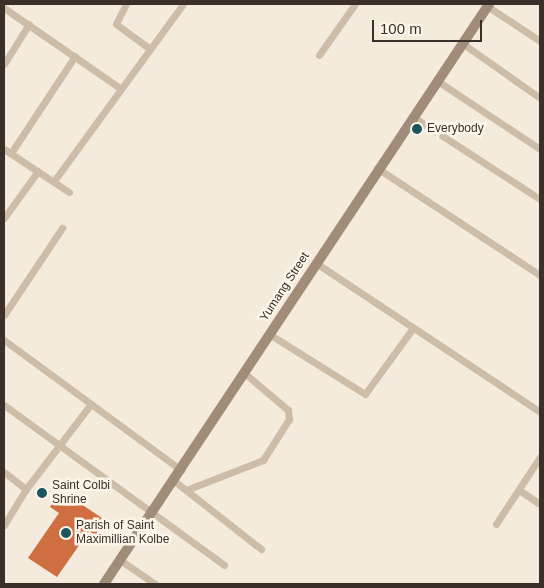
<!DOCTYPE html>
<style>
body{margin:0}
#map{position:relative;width:544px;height:588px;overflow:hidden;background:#f4ebdd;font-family:Helvetica,sans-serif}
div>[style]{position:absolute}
.building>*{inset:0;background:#ce6e41}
.minor>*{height:7px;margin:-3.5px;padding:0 3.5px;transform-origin:3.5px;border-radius:3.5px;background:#cdbca8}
.secondary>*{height:10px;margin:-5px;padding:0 5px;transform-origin:5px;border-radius:5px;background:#a18b79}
.dots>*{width:14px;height:14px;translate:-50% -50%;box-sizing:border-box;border:2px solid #fbf5ea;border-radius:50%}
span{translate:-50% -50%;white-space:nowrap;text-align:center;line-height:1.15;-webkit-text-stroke:5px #fbf5ea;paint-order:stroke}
.poi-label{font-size:12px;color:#3a2f29}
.left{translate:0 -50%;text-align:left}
.street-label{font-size:12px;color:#3a2f29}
.frame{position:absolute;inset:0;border:5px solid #3a2f29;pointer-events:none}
.scale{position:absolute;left:372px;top:20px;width:110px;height:22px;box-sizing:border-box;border:2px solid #3a2f29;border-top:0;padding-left:6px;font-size:15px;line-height:18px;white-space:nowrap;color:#3a2f29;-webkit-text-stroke:4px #fbf5ea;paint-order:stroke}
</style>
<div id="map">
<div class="building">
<div style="clip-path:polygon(59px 494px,64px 497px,66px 494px,102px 518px,100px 521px,104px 524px,96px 536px,89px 531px,57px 577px,28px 558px,59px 513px,50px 507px)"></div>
</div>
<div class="minor">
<div style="left:126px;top:4px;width:22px;rotate:117deg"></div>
<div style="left:116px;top:24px;width:42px;rotate:36.3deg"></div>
<div style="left:487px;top:6px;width:64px;rotate:33.4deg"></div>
<div style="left:4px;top:8px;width:141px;rotate:34.6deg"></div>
<div style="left:462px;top:43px;width:95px;rotate:35.2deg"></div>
<div style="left:319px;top:55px;width:62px;rotate:-54.8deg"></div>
<div style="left:4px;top:64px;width:47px;rotate:-58deg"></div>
<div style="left:436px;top:80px;width:125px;rotate:33.6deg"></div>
<div style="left:412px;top:116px;width:153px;rotate:33deg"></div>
<div style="left:4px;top:149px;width:78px;rotate:33.5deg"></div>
<div style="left:11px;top:153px;width:116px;rotate:-56.6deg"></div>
<div style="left:377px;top:168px;width:195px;rotate:33.3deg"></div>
<div style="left:54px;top:181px;width:219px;rotate:-53.9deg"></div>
<div style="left:4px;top:218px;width:58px;rotate:-54.1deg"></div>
<div style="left:316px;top:263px;width:269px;rotate:33.6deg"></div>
<div style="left:4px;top:315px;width:105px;rotate:-56.3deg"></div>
<div style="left:269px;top:334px;width:113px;rotate:32deg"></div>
<div style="left:365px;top:394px;width:82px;rotate:-54deg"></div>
<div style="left:4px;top:340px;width:220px;rotate:36.3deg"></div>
<div style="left:4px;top:405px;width:272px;rotate:36deg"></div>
<div style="left:4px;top:472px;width:28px;rotate:38deg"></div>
<div style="left:173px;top:480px;width:112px;rotate:38.1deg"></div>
<div style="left:186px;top:490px;width:83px;rotate:-21.3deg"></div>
<div style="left:263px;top:460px;width:49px;rotate:-57.6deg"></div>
<div style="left:289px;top:419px;width:9px;rotate:-96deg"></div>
<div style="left:288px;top:410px;width:59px;rotate:-139.8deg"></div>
<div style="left:519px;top:490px;width:25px;rotate:34deg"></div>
<div style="left:496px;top:524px;width:80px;rotate:-56.7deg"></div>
<div style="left:4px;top:525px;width:42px;rotate:-58.6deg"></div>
<div style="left:26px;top:489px;width:107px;rotate:-52.6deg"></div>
<div style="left:120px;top:560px;width:42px;rotate:34.4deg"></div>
</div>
<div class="secondary">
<div style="left:104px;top:584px;width:696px;rotate:-56.42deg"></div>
</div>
<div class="dots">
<div style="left:417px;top:129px;background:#1b555e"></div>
<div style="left:42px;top:493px;background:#1b555e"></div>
<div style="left:66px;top:533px;background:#1b555e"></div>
</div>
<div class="poi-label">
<span class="left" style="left:427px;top:129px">Everybody</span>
<span class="left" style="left:52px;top:493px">Saint Colbi<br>Shrine</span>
<span class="left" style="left:76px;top:533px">Parish of Saint<br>Maximillian Kolbe</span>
</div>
<div class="street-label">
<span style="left:285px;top:287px;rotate:-57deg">Yumang Street</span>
</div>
<div class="frame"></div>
<div class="scale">100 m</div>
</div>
